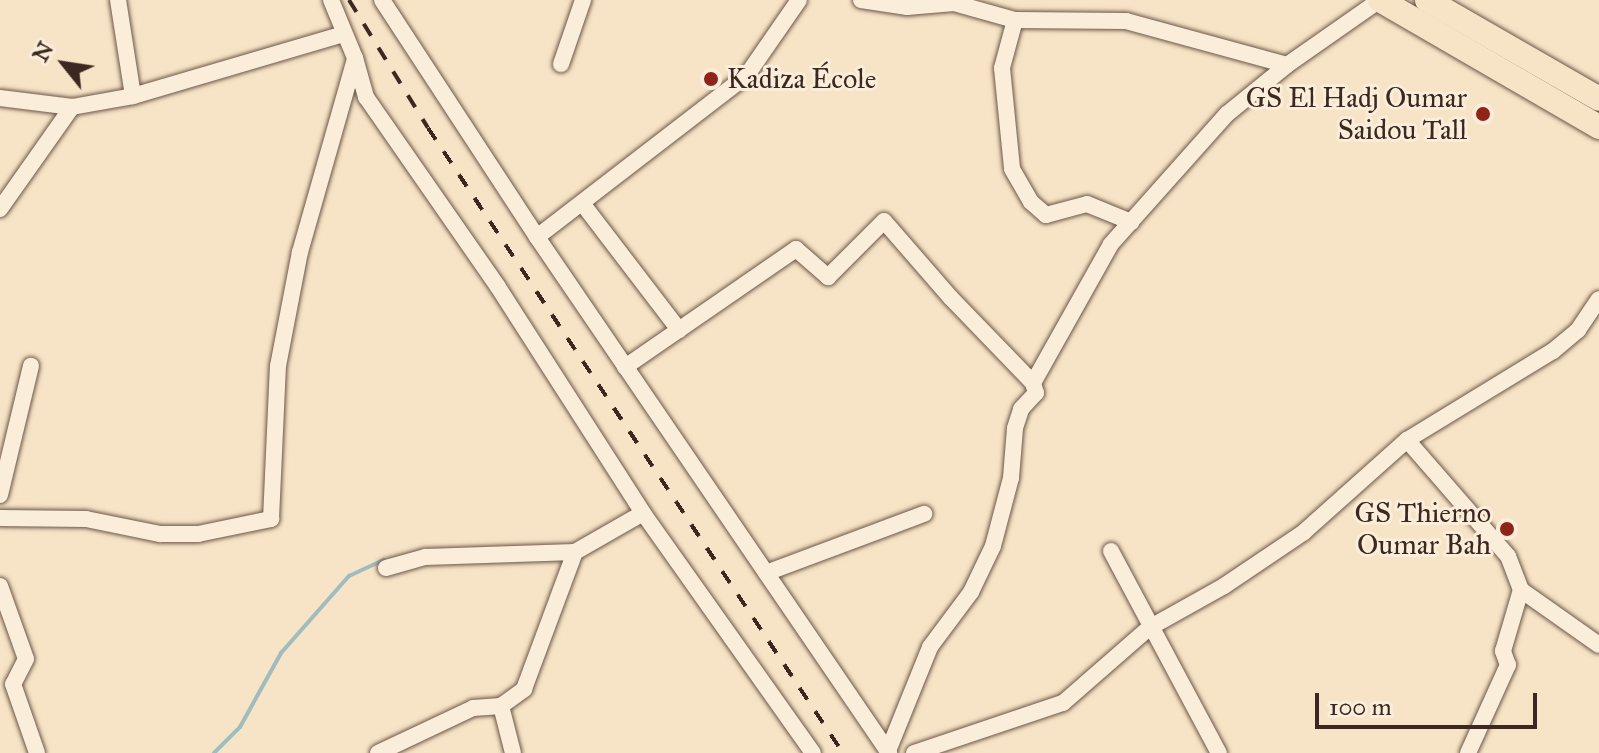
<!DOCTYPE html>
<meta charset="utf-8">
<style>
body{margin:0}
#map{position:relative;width:1599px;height:753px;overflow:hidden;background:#f7e3c5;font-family:"IM FELL Great Primer",serif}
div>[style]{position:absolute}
.stream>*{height:4px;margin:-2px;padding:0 2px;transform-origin:2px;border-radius:2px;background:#a1bcbe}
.roads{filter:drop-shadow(0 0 2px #6b5749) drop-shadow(0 0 2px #6b5749)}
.street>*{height:16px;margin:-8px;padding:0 8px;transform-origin:8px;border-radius:8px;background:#faedd9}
.primary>*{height:24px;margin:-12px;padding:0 12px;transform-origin:12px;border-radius:12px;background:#f7e3c5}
.rail>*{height:4px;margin-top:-2px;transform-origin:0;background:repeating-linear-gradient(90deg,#3c2820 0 14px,transparent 0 28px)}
.dots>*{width:22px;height:22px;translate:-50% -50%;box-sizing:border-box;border:4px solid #faedd9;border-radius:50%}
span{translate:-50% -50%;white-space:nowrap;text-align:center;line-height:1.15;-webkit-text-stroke:6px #faedd9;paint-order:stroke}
.poi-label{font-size:28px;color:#3c2820}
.left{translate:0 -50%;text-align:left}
.right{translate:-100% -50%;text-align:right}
.north{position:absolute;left:24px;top:24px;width:80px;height:80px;-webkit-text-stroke:6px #faedd9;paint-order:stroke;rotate:300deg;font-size:22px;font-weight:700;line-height:32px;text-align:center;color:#3c2820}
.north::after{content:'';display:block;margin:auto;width:28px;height:36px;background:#3c2820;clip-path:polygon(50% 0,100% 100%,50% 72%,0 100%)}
.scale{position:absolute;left:1315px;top:693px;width:222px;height:36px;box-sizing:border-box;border:4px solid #3c2820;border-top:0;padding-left:10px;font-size:24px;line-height:28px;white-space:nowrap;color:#3c2820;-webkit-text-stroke:6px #faedd9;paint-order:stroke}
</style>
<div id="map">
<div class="stream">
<div style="left:214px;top:753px;width:37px;rotate:-45deg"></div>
<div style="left:240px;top:727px;width:85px;rotate:-61deg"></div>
<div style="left:281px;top:653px;width:103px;rotate:-48.6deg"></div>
<div style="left:349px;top:576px;width:38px;rotate:-25deg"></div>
</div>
<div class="roads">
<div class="street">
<div style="left:118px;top:0;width:97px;rotate:81.1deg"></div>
<div style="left:331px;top:0;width:63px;rotate:67.5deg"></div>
<div style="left:355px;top:58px;width:41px;rotate:74.2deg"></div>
<div style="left:366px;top:97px;width:231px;rotate:55.2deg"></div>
<div style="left:498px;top:287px;width:269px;rotate:57.3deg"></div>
<div style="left:643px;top:513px;width:294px;rotate:54.7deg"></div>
<div style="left:382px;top:0;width:283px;rotate:56.8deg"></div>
<div style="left:537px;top:237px;width:625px;rotate:55.7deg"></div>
<div style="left:861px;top:0;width:47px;rotate:8.7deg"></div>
<div style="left:907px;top:7px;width:47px;rotate:-4.9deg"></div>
<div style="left:954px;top:3px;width:63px;rotate:15.6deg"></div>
<div style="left:1015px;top:20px;width:111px;rotate:0.5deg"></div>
<div style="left:1126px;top:21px;width:167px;rotate:15.3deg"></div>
<div style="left:1015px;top:20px;width:50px;rotate:105.2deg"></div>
<div style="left:1002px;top:68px;width:101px;rotate:84.3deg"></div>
<div style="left:1012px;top:169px;width:38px;rotate:60deg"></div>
<div style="left:1031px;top:202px;width:20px;rotate:41deg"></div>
<div style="left:1046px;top:215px;width:42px;rotate:-15deg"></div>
<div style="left:1087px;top:204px;width:48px;rotate:22.2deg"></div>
<div style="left:561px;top:64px;width:68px;rotate:-71deg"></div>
<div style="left:0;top:98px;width:73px;rotate:7.1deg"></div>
<div style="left:72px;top:107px;width:62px;rotate:-10.2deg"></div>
<div style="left:133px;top:96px;width:220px;rotate:-16.4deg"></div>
<div style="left:582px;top:203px;width:160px;rotate:52.6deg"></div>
<div style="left:0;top:209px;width:125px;rotate:-54.8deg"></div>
<div style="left:537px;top:237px;width:265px;rotate:-37.6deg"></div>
<div style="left:747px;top:75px;width:91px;rotate:-55.3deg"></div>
<div style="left:625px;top:367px;width:208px;rotate:-34.6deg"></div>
<div style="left:796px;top:249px;width:43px;rotate:41.2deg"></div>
<div style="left:828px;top:277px;width:79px;rotate:-45deg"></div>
<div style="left:884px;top:221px;width:102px;rotate:49deg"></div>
<div style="left:951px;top:298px;width:118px;rotate:46deg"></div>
<div style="left:1033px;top:383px;width:159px;rotate:-60.7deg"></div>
<div style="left:1111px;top:244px;width:174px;rotate:-48.3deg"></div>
<div style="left:1227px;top:114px;width:77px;rotate:-39.2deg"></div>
<div style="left:1287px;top:65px;width:113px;rotate:-35deg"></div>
<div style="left:1407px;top:440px;width:154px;rotate:49deg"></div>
<div style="left:1508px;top:556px;width:36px;rotate:69deg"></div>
<div style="left:1521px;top:590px;width:95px;rotate:35.2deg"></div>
<div style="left:0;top:495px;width:133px;rotate:-76.5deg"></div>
<div style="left:0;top:518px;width:86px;rotate:0.7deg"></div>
<div style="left:86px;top:519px;width:76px;rotate:11.5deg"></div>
<div style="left:160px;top:534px;width:38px"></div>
<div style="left:198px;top:534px;width:75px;rotate:-11.6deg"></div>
<div style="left:271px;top:519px;width:153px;rotate:-87.4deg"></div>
<div style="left:278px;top:366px;width:116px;rotate:-79.1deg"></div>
<div style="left:300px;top:252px;width:201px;rotate:-74.1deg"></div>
<div style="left:1111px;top:551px;width:229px;rotate:61.9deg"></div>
<div style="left:386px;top:568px;width:41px;rotate:-15.8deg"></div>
<div style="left:425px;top:557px;width:150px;rotate:-1.9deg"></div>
<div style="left:575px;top:552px;width:78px;rotate:-29.8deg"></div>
<div style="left:766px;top:573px;width:169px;rotate:-20.5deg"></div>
<div style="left:0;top:586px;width:77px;rotate:70.4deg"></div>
<div style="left:26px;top:659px;width:28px;rotate:117deg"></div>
<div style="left:13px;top:684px;width:73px;rotate:70.8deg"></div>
<div style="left:888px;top:751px;width:112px;rotate:-68deg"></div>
<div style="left:930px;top:647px;width:69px;rotate:-53.3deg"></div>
<div style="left:971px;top:592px;width:51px;rotate:-64.4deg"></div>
<div style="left:993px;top:546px;width:70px;rotate:-75.2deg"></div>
<div style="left:1011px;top:478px;width:50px;rotate:-85.4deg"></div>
<div style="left:1015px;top:428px;width:20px;rotate:-72deg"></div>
<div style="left:1021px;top:409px;width:22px;rotate:-47deg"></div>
<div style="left:1036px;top:393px;width:10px;rotate:-107deg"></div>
<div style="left:378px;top:753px;width:105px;rotate:-25.3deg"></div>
<div style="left:473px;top:708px;width:28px;rotate:-4deg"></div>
<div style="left:513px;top:753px;width:49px;rotate:-104.3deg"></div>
<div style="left:501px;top:706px;width:29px;rotate:-36deg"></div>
<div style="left:524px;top:689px;width:146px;rotate:-69.6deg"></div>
<div style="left:914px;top:753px;width:157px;rotate:-18.6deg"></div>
<div style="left:1063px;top:703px;width:114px;rotate:-41.1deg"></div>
<div style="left:1149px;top:628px;width:86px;rotate:-29.2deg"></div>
<div style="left:1224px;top:586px;width:97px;rotate:-34deg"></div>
<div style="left:1304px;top:532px;width:138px;rotate:-41.8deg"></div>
<div style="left:1407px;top:440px;width:171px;rotate:-31.4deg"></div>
<div style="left:1553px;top:351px;width:33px;rotate:-40deg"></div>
<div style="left:1578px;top:330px;width:37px;rotate:-56deg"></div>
<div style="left:1468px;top:753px;width:97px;rotate:-65.6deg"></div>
<div style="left:1508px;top:665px;width:15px;rotate:-110deg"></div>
<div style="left:1503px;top:651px;width:64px;rotate:-73.6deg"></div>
</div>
<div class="primary">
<div style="left:1380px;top:0;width:253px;rotate:30.1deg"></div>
<div style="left:1427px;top:0;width:198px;rotate:29.9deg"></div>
</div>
</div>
<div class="rail">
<div style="left:349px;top:0;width:150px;rotate:58.3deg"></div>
<div style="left:428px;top:128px;width:750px;rotate:56.42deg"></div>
</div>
<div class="dots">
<div style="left:711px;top:79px;background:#8f2418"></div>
<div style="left:1483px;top:114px;background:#8f2418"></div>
<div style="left:1507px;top:529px;background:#8f2418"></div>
</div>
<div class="poi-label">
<span class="left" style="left:727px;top:79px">Kadiza École</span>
<span class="right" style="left:1467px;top:114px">GS El Hadj Oumar<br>Saidou Tall</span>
<span class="right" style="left:1491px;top:529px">GS Thierno<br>Oumar Bah</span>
</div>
<div class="north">N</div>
<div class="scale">100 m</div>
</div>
